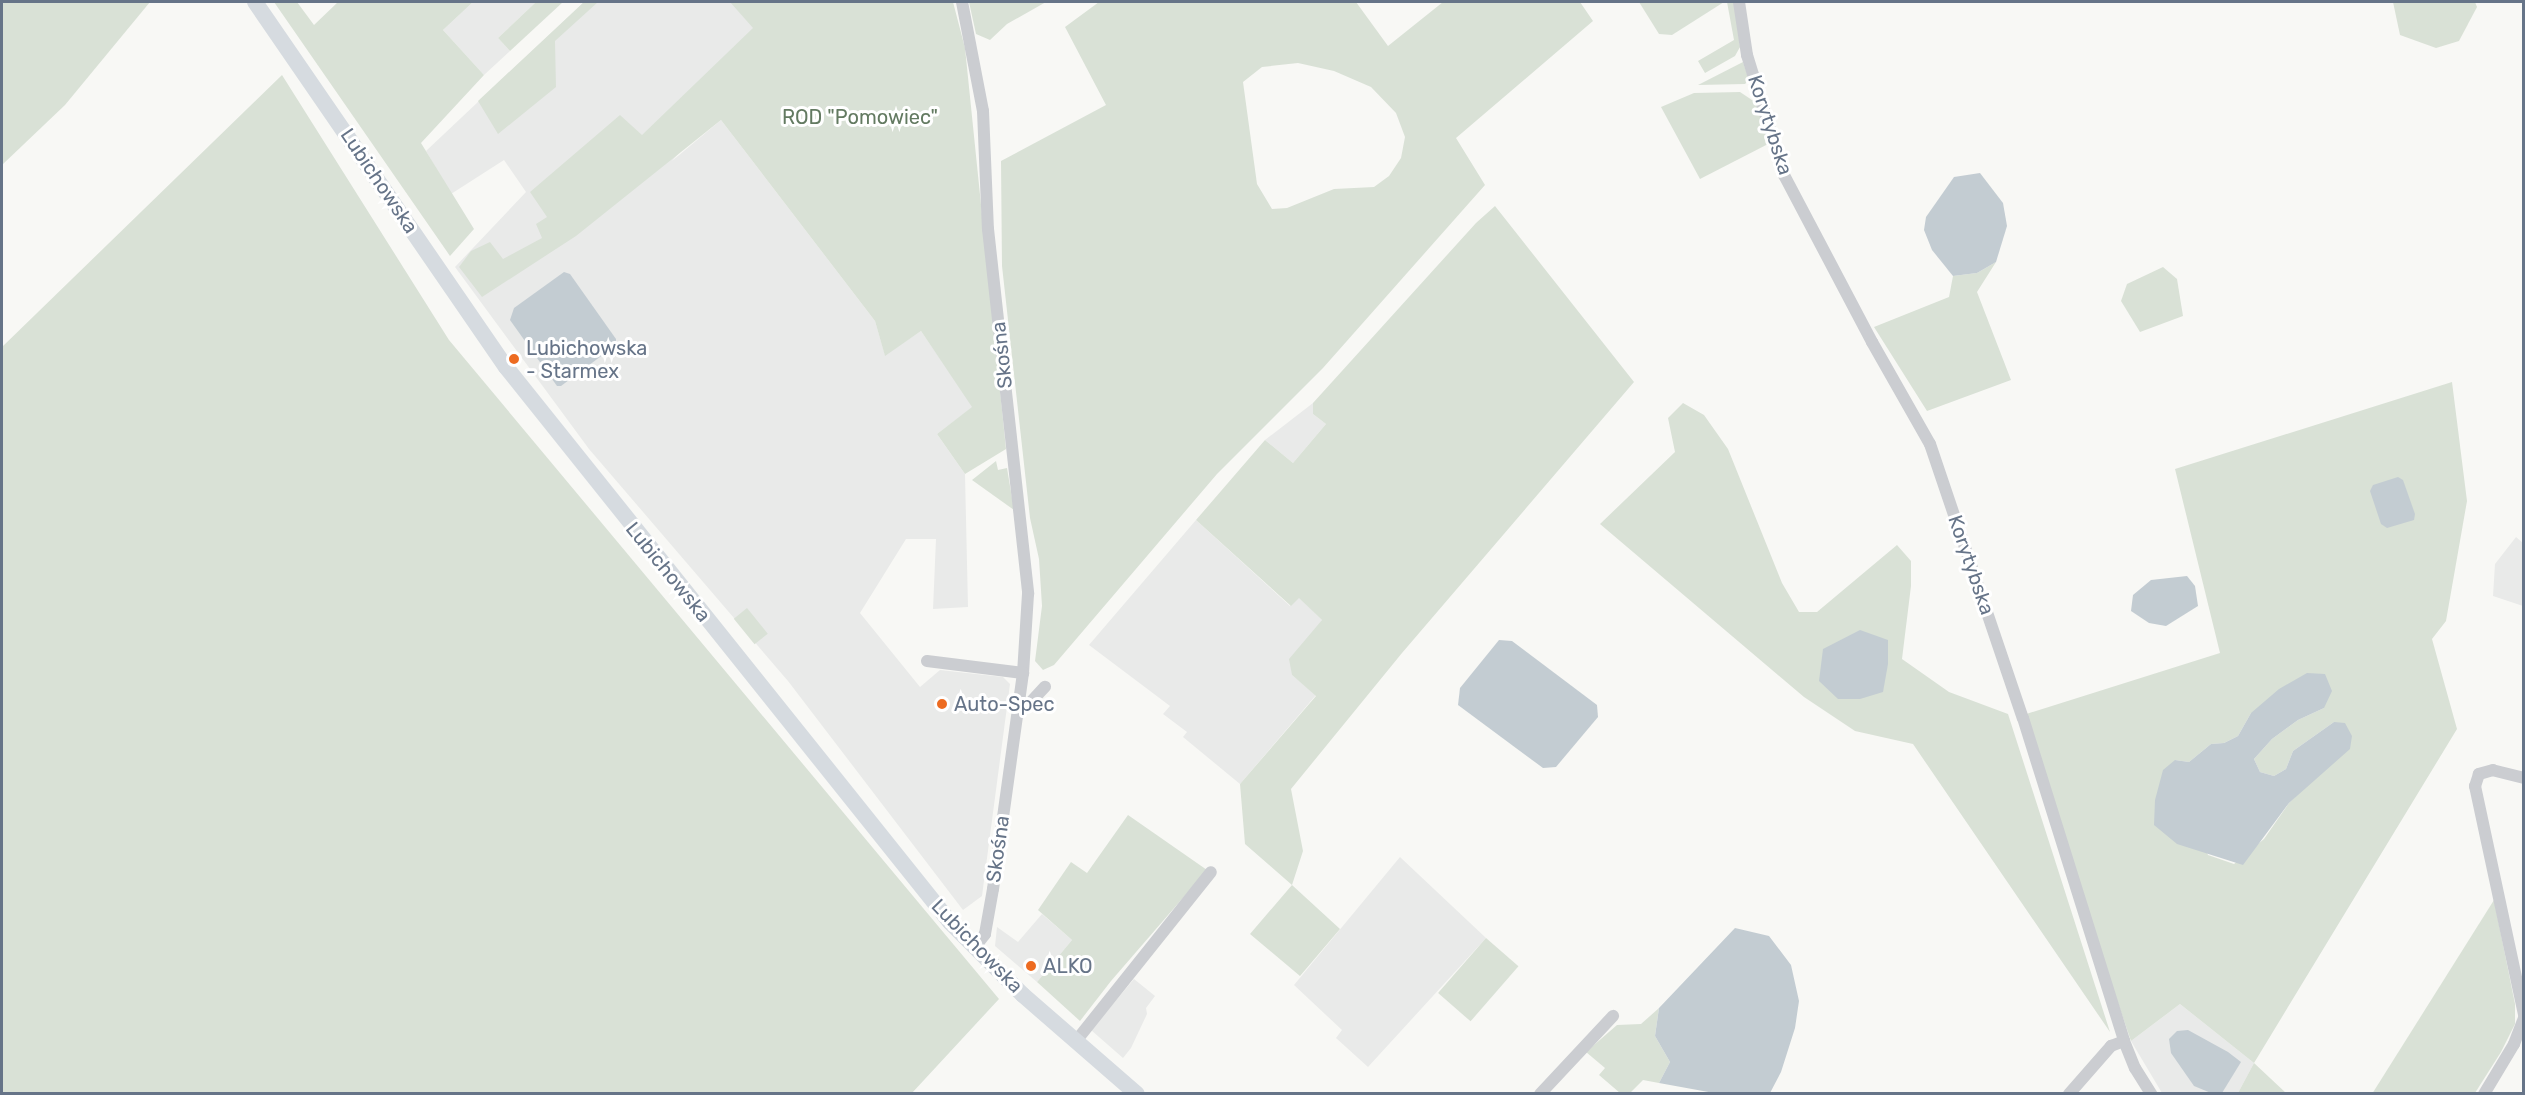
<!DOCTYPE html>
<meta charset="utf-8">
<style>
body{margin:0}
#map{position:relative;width:2525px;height:1095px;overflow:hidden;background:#f8f8f5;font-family:Rubik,sans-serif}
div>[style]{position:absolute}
.built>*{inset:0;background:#e9eae9}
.green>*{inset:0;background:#d9e1d6;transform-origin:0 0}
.water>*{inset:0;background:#c3ccd2}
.street>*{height:12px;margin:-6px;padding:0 6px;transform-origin:6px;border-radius:6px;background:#cbcdd1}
.secondary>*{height:16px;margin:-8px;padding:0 8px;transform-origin:8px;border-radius:8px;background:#d6dbe0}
.dots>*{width:16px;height:16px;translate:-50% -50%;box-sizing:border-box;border:3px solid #fff;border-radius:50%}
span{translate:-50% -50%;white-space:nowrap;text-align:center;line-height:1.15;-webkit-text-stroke:6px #fff;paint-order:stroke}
.park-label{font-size:20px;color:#637a61}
.street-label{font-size:20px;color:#667488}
.poi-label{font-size:20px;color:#667488}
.left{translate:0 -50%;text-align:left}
.frame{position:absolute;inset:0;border:3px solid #667488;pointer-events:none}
</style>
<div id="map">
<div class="built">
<div style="clip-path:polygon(473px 2px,536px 2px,498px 38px,510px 51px,484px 75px,443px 30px)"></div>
<div style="clip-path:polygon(584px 2px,767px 2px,791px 28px,672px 161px,721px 120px,875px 321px,885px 355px,921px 331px,973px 407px,937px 434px,965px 474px,968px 607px,933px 609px,936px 539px,906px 539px,860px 613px,920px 687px,940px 670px,1003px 677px,1010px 684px,982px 896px,963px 910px,788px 681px,589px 449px,455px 267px,526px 192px,504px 160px,451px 194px,426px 151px)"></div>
<div style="clip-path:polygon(1313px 403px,1313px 414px,1326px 424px,1293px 463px,1265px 440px)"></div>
<div style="clip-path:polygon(1196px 520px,1290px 606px,1299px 597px,1322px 620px,1292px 675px,1316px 695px,1240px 784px,1183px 737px,1187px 732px,1163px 714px,1170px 706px,1089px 645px)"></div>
<div style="clip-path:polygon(2516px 537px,2523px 543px,2523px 606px,2493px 596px,2495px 564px)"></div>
<div style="clip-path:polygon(1400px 857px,1486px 938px,1368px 1067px,1336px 1038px,1342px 1030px,1294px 985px)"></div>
<div style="clip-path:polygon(1042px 914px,1072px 940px,1037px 982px,995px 946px,997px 927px,1018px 942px)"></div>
<div style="clip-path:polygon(1134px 979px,1155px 996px,1146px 1008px,1147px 1014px,1131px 1048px,1123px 1058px,1091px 1030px)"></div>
<div style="clip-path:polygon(2180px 1004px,2254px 1063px,2238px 1093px,2162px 1093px,2131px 1041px)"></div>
</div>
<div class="green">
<div style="clip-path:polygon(2px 2px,150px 2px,65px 105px,2px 165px)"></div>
<div style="clip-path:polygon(274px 2px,297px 2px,314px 25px,338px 2px,473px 2px,443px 30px,484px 75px,421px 143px,474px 229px,450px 256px)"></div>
<div style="clip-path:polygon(536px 2px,563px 2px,510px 51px,498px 38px)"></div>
<div style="clip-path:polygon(584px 2px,598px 2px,555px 41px,556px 87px,498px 134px,478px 101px)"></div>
<div style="clip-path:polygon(730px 2px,953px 2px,965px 48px,1006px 449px,965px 474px,937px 434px,972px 407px,921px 331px,885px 356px,875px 321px,721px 120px,576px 236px,482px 297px,459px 267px,471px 251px,490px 242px,503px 259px,542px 238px,536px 224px,547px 217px,530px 192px,620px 115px,642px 135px,753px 28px)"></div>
<div style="clip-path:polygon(969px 2px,1046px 2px,1007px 24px,990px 40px,976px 34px)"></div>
<div style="clip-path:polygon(evenodd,1099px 2px,1356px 2px,1388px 46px,1443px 2px,1580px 2px,1593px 21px,1456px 138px,1485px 185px,1323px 368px,1217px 474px,1054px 665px,1043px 670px,1035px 661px,1042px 606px,1039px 559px,1030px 518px,1002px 266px,1001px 161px,1106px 105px,1065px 27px,1099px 2px,1298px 63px,1334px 71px,1371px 87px,1396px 113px,1405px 137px,1401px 158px,1389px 176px,1374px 187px,1334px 189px,1287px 208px,1272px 209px,1257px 184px,1243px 82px,1262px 67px,1298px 63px)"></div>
<div style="clip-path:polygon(1639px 2px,1724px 2px,1672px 35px,1659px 34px)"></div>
<div style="clip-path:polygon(1727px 2px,1735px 2px,1740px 47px,1735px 56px,1705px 73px,1698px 61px,1734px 40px)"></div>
<div style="clip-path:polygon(2393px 2px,2475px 2px,2477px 7px,2459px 41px,2436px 48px,2400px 35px)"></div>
<div style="clip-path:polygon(1743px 62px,1749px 80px,1745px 84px,1698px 85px)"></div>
<div style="clip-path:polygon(282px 75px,449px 340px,999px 999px,912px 1093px,2px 1093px,2px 347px)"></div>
<div style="clip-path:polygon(1740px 92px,1755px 102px,1772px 142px,1700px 179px,1661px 107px,1694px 93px)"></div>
<div style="clip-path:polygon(1495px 206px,1634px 382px,1402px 653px,1291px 789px,1303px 851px,1292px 885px,1340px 929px,1300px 976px,1250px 934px,1292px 885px,1245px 844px,1240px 784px,1316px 696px,1292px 675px,1289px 659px,1322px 620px,1299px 598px,1291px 606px,1196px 520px,1265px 440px,1293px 463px,1326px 424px,1313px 414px,1313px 403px,1476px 223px)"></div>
<div style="clip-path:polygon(1996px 262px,1977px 292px,2011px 380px,1927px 411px,1874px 327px,1949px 297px,1953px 276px,1977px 273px)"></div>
<div style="clip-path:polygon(2163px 267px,2177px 279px,2183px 316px,2140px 332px,2121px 301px,2127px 284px)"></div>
<div style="clip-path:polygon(evenodd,2452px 382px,2467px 501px,2446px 621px,2432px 639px,2457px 729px,2254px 1063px,2286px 1093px,2238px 1093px,2254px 1063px,2180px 1004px,2131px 1041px,2020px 716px,2220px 653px,2175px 469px,2452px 382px,2324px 708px,2298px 720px,2272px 739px,2254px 759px,2260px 772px,2274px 776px,2286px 769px,2293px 751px,2334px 722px,2317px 776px,2289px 803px,2264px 839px,2234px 864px,2208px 855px,2175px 760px,2189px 762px,2211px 744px,2224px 743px,2238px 736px,2251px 713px,2324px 708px)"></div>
<div style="clip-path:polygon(1683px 403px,1704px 415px,1728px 449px,1782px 583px,1799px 612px,1817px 612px,1897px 545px,1911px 561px,1911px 586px,1902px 659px,1949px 692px,2008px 714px,2110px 1032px,1913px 744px,1855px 731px,1804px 697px,1600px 524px,1675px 452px,1668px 418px)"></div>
<div style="clip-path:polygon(996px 461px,998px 470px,1007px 468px,1014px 510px,972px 480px)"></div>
<div style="left:747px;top:608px;width:33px;height:17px;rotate:51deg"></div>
<div style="clip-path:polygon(1128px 815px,1207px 870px,1111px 981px,1080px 1021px,1037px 982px,1072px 940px,1038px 910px,1071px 862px,1087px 873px)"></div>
<div style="clip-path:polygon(2494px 900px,2515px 1004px,2515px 1024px,2501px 1052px,2475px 1093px,2372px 1094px)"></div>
<div style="left:1486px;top:938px;width:43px;height:73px;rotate:41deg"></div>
<div style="clip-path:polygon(1659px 1008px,1655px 1036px,1670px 1062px,1659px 1083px,1643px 1080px,1630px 1093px,1620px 1093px,1599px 1075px,1605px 1068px,1586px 1052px,1617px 1025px,1641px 1024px)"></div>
</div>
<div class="water">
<div style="clip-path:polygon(1980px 173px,2003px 203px,2007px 226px,1996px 262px,1977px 273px,1953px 276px,1932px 250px,1924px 230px,1926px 217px,1954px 177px)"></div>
<div style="clip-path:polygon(564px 272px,570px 274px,616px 339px,616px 345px,561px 386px,557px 386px,510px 320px,514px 308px)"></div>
<div style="clip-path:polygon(2398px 477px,2403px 480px,2415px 514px,2414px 520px,2387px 528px,2381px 524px,2370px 491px,2373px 485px)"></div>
<div style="clip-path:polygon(2187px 576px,2195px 586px,2198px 606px,2166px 626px,2149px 623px,2131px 611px,2133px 595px,2151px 580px)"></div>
<div style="clip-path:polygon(1860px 630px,1888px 640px,1888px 664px,1883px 692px,1860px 699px,1838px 699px,1819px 681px,1823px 649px)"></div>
<div style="clip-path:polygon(1499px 640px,1512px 641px,1597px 705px,1598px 717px,1556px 767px,1543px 768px,1458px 705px,1460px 688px)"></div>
<div style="clip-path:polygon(2307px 673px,2325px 674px,2332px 691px,2324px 708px,2298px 720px,2272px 739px,2254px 759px,2260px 772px,2274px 776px,2286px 769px,2293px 751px,2334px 722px,2345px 723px,2352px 736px,2350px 749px,2289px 803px,2243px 865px,2177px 844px,2154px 825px,2155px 800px,2163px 770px,2175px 760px,2189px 762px,2211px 744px,2224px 743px,2238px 736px,2251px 713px,2279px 689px)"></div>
<div style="clip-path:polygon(1735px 928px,1769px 936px,1791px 965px,1799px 1001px,1795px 1028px,1781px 1072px,1770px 1093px,1714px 1093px,1659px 1083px,1670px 1062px,1655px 1036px,1659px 1008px)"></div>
<div style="clip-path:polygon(2188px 1030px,2228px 1052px,2241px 1062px,2222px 1093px,2211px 1093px,2194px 1086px,2171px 1053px,2169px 1039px,2177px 1031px)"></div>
</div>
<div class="street">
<div style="left:962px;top:2px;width:111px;rotate:79.1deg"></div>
<div style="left:983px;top:111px;width:118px;rotate:87.6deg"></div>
<div style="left:988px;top:229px;width:367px;rotate:83.7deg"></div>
<div style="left:1028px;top:594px;width:79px;rotate:93.6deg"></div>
<div style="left:1023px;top:673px;width:218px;rotate:97.9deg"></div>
<div style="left:993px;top:889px;width:46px;rotate:100.1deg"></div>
<div style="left:985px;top:934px;width:18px;rotate:128deg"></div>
<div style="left:1739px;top:2px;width:54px;rotate:81.4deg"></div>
<div style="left:1747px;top:55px;width:126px;rotate:72.9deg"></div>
<div style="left:1784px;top:175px;width:189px;rotate:62.2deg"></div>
<div style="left:1872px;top:342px;width:117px;rotate:60.4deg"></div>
<div style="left:1930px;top:444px;width:289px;rotate:71.3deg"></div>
<div style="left:2023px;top:718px;width:338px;rotate:72.6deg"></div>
<div style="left:2124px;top:1041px;width:29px;rotate:68deg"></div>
<div style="left:2135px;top:1068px;width:31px;rotate:58deg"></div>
<div style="left:927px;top:661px;width:97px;rotate:7.1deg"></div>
<div style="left:1017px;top:709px;width:12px;rotate:-20deg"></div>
<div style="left:1028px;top:705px;width:25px;rotate:-47deg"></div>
<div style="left:2524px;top:778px;width:32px;rotate:-166deg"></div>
<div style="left:2493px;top:770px;width:15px;rotate:164deg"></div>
<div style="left:2479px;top:774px;width:13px;rotate:108deg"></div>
<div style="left:2475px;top:786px;width:234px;rotate:77.9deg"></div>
<div style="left:1076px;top:1041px;width:216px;rotate:-51.4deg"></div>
<div style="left:1540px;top:1094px;width:107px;rotate:-46.9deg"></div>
<div style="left:2069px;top:1094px;width:64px;rotate:-48.8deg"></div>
<div style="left:2111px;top:1046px;width:14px;rotate:-21deg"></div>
<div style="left:2484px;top:1094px;width:58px;rotate:-59deg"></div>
<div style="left:2514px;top:1044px;width:28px;rotate:-69deg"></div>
</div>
<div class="secondary">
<div style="left:255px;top:2px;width:443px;rotate:55.5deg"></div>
<div style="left:506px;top:367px;width:711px;rotate:51.34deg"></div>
<div style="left:950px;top:922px;width:103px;rotate:45deg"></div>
<div style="left:1023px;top:995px;width:151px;rotate:41deg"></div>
</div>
<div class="dots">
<div style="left:514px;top:359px;background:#ed6b21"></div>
<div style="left:942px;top:704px;background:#ed6b21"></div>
<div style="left:1031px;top:966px;background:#ed6b21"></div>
</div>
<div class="park-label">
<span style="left:860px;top:117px">ROD "Pomowiec"</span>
</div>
<div class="street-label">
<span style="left:1770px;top:125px;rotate:72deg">Korytybska</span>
<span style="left:379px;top:181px;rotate:56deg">Lubichowska</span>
<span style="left:1002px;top:355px;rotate:-96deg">Skośna</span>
<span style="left:1971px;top:565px;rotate:71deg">Korytybska</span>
<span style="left:668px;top:572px;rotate:51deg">Lubichowska</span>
<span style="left:998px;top:849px;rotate:-82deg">Skośna</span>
<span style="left:977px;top:946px;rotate:46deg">Lubichowska</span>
</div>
<div class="poi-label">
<span class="left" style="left:526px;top:360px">Lubichowska<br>- Starmex</span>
<span class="left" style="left:954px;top:704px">Auto-Spec</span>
<span class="left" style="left:1043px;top:966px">ALKO</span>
</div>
<div class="frame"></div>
</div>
